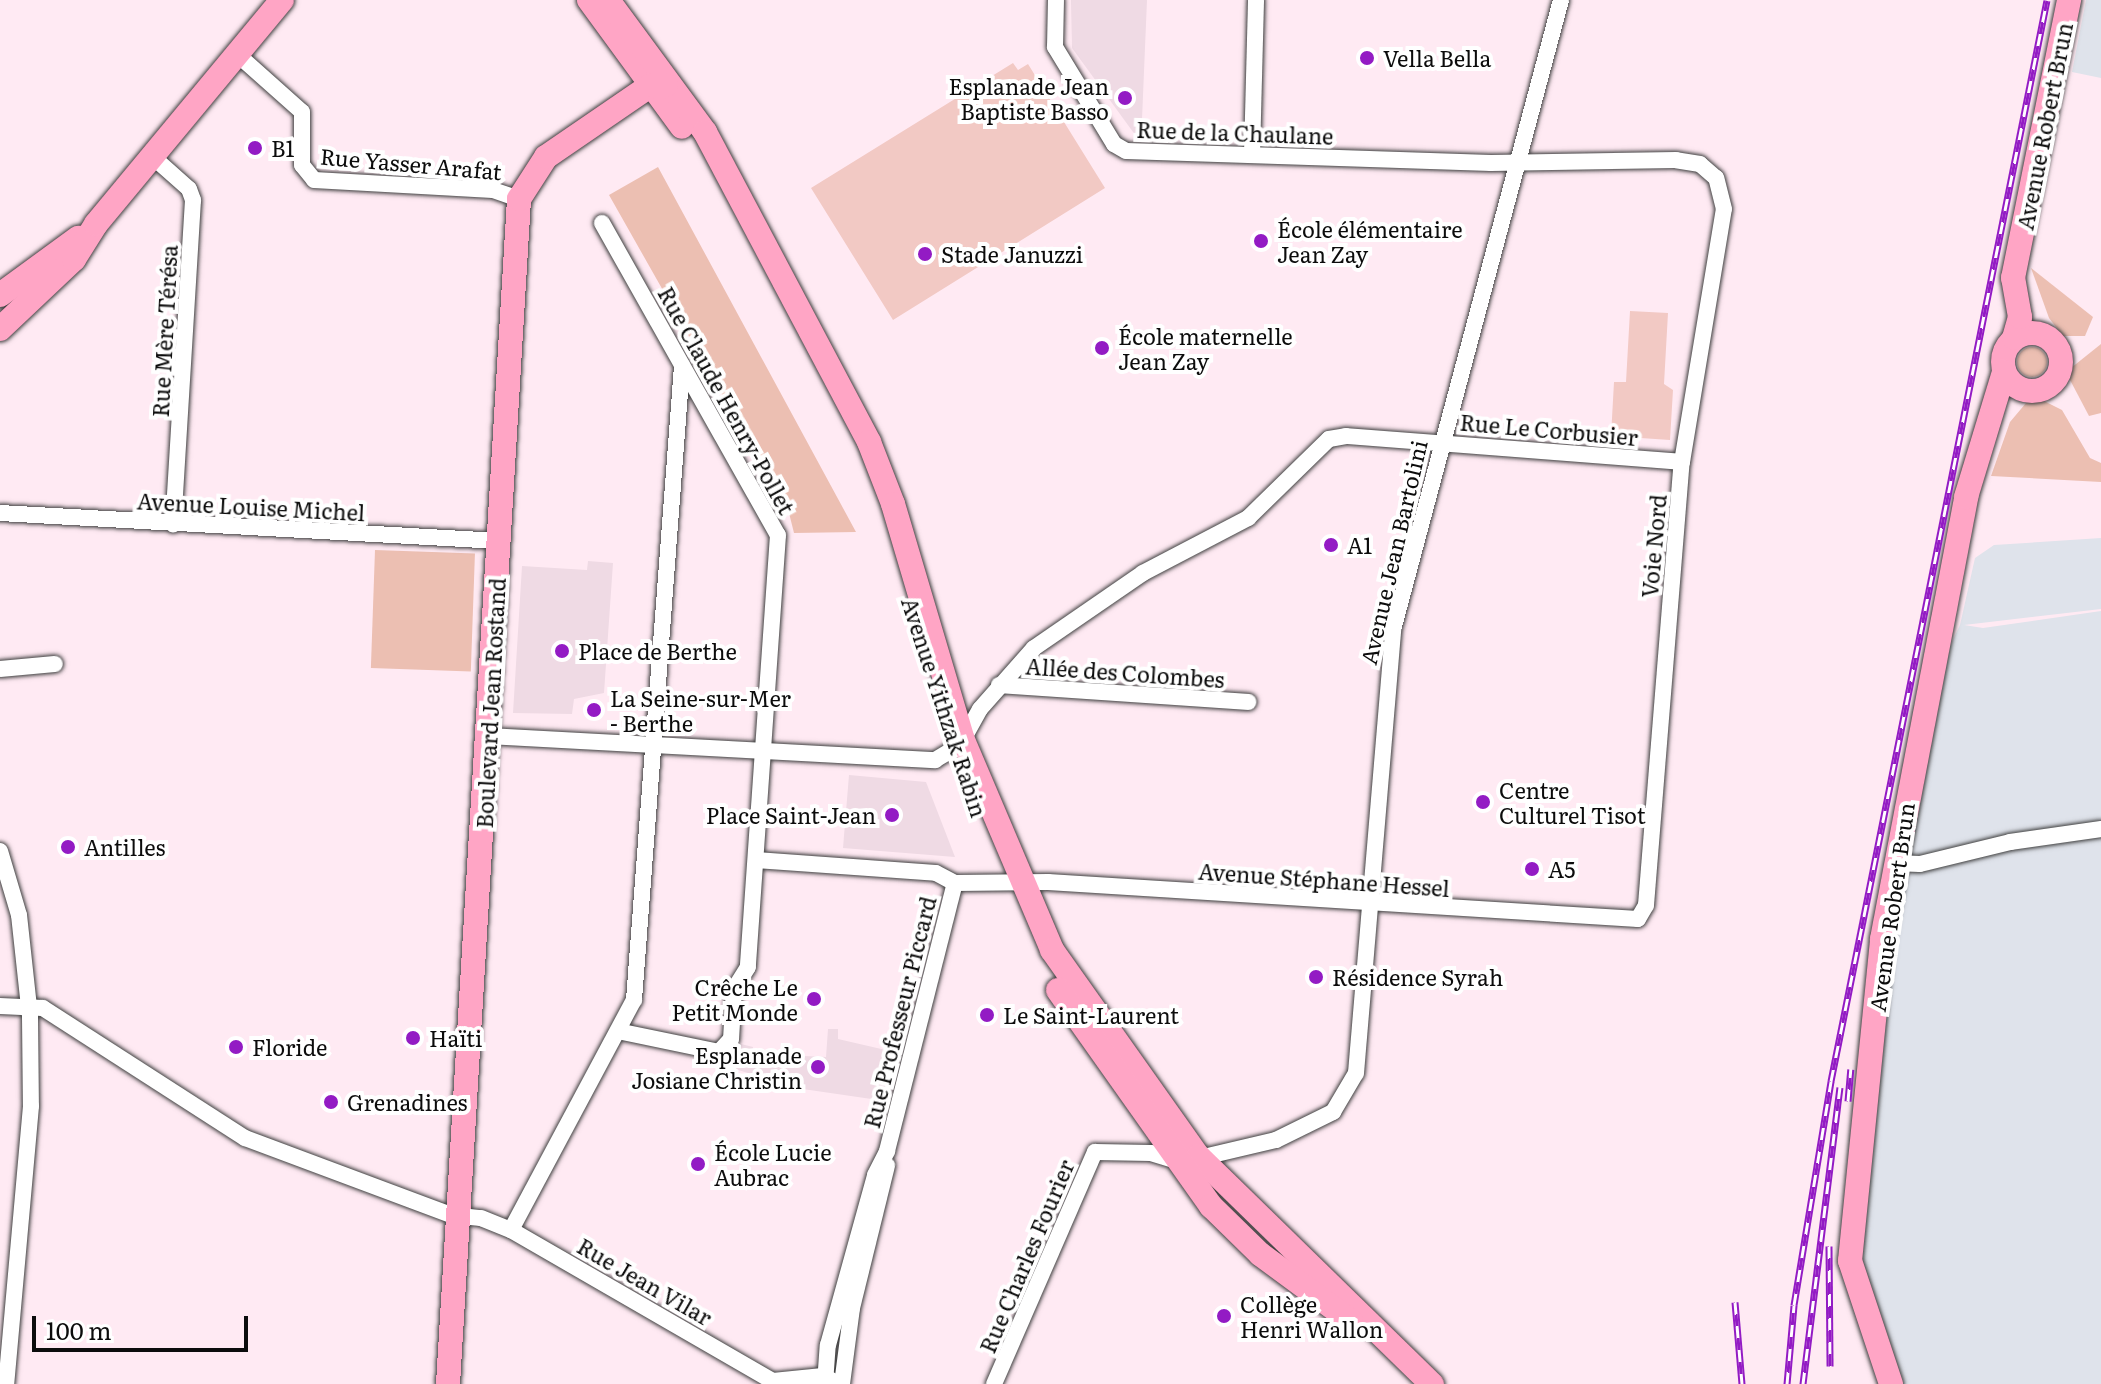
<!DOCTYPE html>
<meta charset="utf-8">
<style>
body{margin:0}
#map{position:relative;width:2101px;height:1384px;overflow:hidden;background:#ffeaf3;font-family:Literata,serif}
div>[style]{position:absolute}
.industrial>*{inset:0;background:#dfe3eb}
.green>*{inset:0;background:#ecbfb2;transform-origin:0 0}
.round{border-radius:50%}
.pitch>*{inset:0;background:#f2c9c4}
.plaza>*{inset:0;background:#efdae4}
.roads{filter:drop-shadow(0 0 2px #3f3f3f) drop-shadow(0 0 2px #3f3f3f)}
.street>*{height:16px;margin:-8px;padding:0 8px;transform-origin:8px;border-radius:8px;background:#fff}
.secondary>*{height:24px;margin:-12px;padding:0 12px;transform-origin:12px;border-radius:12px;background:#ffa5c5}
.secondary>.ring{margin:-12px;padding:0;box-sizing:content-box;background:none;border:24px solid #ffa5c5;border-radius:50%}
.rail>*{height:7px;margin-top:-3.5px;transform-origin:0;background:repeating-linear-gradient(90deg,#fff 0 12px,#931bc4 0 24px);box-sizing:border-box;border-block:2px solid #931bc4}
.dots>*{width:22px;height:22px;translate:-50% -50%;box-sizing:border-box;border:4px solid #fff;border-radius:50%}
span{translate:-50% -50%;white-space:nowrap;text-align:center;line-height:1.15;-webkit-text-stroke:8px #fff;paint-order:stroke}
.poi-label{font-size:22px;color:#0c0c0c}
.left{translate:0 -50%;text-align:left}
.right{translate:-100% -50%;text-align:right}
.street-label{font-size:22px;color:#0c0c0c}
.scale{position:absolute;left:32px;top:1316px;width:216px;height:36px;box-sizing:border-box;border:4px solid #0c0c0c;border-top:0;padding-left:10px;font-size:24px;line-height:28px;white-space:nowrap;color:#0c0c0c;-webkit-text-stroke:6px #fff;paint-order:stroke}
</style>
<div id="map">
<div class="industrial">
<div style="clip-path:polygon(2086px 0,2101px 0,2101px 78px,2072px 72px)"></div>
<div style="clip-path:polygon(2101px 538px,2101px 609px,1964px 625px,1983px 628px,2101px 611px,2101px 1384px,1901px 1384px,1861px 1255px,1899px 891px,1947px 652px,1960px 625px,1975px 558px,1994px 545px)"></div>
</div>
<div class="green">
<div style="clip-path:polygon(658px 167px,856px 532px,794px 533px,789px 513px,609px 195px)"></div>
<div style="clip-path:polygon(2031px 268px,2093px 317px,2085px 336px,2063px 336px,2049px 318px)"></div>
<div style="clip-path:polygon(2101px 344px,2101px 413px,2089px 416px,2069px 378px,2071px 368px)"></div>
<div class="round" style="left:2017px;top:347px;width:30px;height:30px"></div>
<div style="clip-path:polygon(2042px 400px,2062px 410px,2090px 458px,2101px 463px,2101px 482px,1991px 476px,2010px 422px,2026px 403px)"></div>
<div style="left:375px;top:550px;width:100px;height:118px;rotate:2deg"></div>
</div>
<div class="pitch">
<div style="clip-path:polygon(1013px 63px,1018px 70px,1028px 64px,1105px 188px,893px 320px,811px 188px)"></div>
<div style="clip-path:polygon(1630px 311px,1668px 313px,1664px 384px,1673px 390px,1670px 440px,1611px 436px,1614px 382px,1626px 382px)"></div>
</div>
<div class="plaza">
<div style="clip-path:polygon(1071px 0,1147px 0,1141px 143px,1072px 48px)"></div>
<div style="clip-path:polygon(588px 561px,613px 563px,604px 693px,574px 699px,572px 714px,513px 713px,522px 566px,587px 570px)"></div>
<div style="clip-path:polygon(849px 775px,926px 782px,955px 857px,843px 848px)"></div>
<div style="clip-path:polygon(828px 1029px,838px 1029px,838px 1039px,903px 1054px,892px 1102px,796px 1088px,735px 1069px,737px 1043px,753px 1047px,752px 1055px,802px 1064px,804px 1056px,826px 1057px)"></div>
</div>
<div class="roads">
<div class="street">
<div style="left:237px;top:54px;width:87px;rotate:41.7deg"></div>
<div style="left:302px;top:112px;width:53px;rotate:90deg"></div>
<div style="left:302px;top:165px;width:19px;rotate:51deg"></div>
<div style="left:314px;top:180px;width:179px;rotate:3.2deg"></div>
<div style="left:493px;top:190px;width:28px;rotate:19deg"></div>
<div style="left:1252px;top:154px;width:154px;rotate:-88.5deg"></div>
<div style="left:153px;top:157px;width:48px;rotate:41.6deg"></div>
<div style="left:189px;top:189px;width:12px;rotate:70deg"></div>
<div style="left:193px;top:200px;width:325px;rotate:93.5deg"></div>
<div style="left:602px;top:223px;width:358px;rotate:60.6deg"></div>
<div style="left:778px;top:535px;width:433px;rotate:94deg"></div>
<div style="left:748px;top:967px;width:26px;rotate:122deg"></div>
<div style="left:734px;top:989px;width:50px;rotate:93.4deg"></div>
<div style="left:731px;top:1039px;width:18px;rotate:133deg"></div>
<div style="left:719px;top:1052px;width:103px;rotate:-168.3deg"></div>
<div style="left:0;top:513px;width:501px;rotate:3.21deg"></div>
<div style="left:0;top:669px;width:55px;rotate:-5.2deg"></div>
<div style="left:999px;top:685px;width:250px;rotate:3.9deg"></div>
<div style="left:488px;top:736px;width:448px;rotate:3.1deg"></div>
<div style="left:935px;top:760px;width:29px;rotate:-31deg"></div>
<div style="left:960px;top:745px;width:41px;rotate:-60.9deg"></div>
<div style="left:980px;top:709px;width:81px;rotate:-48.5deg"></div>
<div style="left:1034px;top:648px;width:132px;rotate:-34.5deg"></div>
<div style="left:1143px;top:573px;width:119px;rotate:-27.6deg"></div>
<div style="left:1248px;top:518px;width:113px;rotate:-44.3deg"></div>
<div style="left:1329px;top:439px;width:17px;rotate:-10deg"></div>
<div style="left:1346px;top:436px;width:337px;rotate:4.4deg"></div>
<div style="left:0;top:851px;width:67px;rotate:73.5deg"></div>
<div style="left:19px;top:915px;width:103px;rotate:83.8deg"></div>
<div style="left:30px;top:1017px;width:89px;rotate:89.4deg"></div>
<div style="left:31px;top:1106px;width:279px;rotate:95.1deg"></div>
<div style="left:756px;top:860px;width:180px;rotate:4.1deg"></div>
<div style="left:936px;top:873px;width:21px;rotate:28deg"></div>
<div style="left:1893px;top:863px;width:27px;rotate:2deg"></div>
<div style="left:1920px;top:864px;width:93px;rotate:-13.7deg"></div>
<div style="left:2010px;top:842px;width:92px;rotate:-8.1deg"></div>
<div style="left:955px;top:883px;width:93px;rotate:-0.6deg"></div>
<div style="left:1048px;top:882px;width:591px;rotate:3.59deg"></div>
<div style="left:1638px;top:919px;width:16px;rotate:-60deg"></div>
<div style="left:1646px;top:905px;width:444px;rotate:-85.4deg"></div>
<div style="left:1682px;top:462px;width:256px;rotate:-80.6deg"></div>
<div style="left:1724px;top:209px;width:32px;rotate:-104deg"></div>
<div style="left:1716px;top:178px;width:21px;rotate:-139deg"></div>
<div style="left:1700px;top:164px;width:24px;rotate:-171deg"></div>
<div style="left:1676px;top:160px;width:185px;rotate:179.1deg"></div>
<div style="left:1491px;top:163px;width:365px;rotate:-178.1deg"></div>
<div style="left:1126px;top:151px;width:14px;rotate:-150deg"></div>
<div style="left:1114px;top:144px;width:114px;rotate:-121.3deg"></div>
<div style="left:1055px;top:47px;width:47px;rotate:-88.8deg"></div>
<div style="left:0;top:1006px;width:43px;rotate:2.7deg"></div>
<div style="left:43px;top:1008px;width:240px;rotate:32.8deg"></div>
<div style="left:245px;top:1138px;width:220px;rotate:20.5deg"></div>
<div style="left:451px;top:1215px;width:30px;rotate:6deg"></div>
<div style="left:481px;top:1218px;width:32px;rotate:22deg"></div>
<div style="left:511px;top:1230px;width:308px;rotate:30deg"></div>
<div style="left:1195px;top:1159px;width:83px;rotate:-13.2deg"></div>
<div style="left:1276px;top:1140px;width:64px;rotate:-26.2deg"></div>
<div style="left:1333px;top:1112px;width:45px;rotate:-59.5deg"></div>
<div style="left:1356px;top:1073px;width:445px;rotate:-85.2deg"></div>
<div style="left:1393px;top:630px;width:652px;rotate:-75.07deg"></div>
<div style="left:511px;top:1230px;width:261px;rotate:-61.9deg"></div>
<div style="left:634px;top:1000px;width:636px;rotate:-85.67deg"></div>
<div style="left:773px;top:1381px;width:50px;rotate:-5.7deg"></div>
<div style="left:823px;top:1376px;width:11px;rotate:27deg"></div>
<div style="left:825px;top:1384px;width:39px;rotate:-86deg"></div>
<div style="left:828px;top:1345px;width:176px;rotate:-74.5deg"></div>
<div style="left:875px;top:1175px;width:27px;rotate:-63deg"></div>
<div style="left:887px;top:1151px;width:276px;rotate:-75.8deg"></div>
<div style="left:842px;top:1384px;width:77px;rotate:-82.5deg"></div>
<div style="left:852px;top:1308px;width:147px;rotate:-76.2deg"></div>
<div style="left:994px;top:1384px;width:253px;rotate:-66.5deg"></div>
<div style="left:1095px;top:1152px;width:56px;rotate:1deg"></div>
<div style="left:1151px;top:1153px;width:31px;rotate:17deg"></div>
</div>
<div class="secondary">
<div style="left:589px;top:0;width:157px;rotate:53.8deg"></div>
<div style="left:608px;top:0;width:164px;rotate:53.7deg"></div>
<div style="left:705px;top:132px;width:351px;rotate:62.1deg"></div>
<div style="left:869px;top:442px;width:66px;rotate:68.8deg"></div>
<div style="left:893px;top:504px;width:246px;rotate:73.5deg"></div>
<div style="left:963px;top:740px;width:228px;rotate:67deg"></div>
<div style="left:1052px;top:950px;width:252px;rotate:54.7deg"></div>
<div style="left:1198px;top:1156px;width:327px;rotate:44.3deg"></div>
<div style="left:0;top:295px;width:97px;rotate:-36.2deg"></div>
<div style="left:0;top:329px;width:102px;rotate:-43.4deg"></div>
<div style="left:74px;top:259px;width:41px;rotate:-57.8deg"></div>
<div style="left:96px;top:224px;width:291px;rotate:-50.3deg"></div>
<div class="ring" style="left:2003px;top:333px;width:34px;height:34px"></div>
<div style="left:2014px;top:338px;width:22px;rotate:-74deg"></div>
<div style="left:2020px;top:317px;width:40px;rotate:-100deg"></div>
<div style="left:2013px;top:278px;width:284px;rotate:-78.6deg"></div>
<div style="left:1058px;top:990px;width:265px;rotate:54.7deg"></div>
<div style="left:1211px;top:1206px;width:69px;rotate:44.4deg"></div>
<div style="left:1260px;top:1254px;width:113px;rotate:36.4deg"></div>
<div style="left:448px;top:1384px;width:1187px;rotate:-86.57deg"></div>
<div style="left:519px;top:199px;width:50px;rotate:-57.3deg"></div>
<div style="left:546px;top:157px;width:127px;rotate:-34.4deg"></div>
<div style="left:651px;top:85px;width:15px"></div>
<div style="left:1891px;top:1384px;width:130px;rotate:-108.4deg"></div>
<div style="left:1850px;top:1261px;width:324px;rotate:-84.3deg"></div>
<div style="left:1882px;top:939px;width:450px;rotate:-79.2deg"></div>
<div style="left:1966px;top:497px;width:131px;rotate:-73.1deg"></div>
</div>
</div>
<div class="rail">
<div style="left:1848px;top:1101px;width:32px;rotate:-85deg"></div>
<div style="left:1829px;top:1246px;width:120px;rotate:89.5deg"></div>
<div style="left:1735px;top:1302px;width:82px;rotate:85.1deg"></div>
<div style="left:1787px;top:1384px;width:79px;rotate:-84.9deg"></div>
<div style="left:1794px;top:1305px;width:227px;rotate:-80.6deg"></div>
<div style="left:1831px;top:1081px;width:1102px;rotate:-78.7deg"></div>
<div style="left:1803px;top:1384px;width:299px;rotate:-82.9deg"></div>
</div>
<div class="dots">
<div style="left:1367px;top:58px;background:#931bc4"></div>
<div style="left:1125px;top:98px;background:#931bc4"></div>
<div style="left:255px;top:148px;background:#931bc4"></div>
<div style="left:1261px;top:241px;background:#931bc4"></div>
<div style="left:925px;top:254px;background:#931bc4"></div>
<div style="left:1102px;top:348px;background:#931bc4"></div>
<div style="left:1331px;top:545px;background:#931bc4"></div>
<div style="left:562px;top:651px;background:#931bc4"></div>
<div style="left:594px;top:710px;background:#931bc4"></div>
<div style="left:1483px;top:802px;background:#931bc4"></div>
<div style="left:892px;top:815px;background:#931bc4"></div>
<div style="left:68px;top:847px;background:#931bc4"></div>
<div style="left:1532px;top:869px;background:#931bc4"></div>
<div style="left:1316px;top:977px;background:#931bc4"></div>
<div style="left:814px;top:999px;background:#931bc4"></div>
<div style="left:987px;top:1015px;background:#931bc4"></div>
<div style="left:413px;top:1038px;background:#931bc4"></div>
<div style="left:236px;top:1047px;background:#931bc4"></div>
<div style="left:818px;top:1067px;background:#931bc4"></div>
<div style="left:331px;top:1102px;background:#931bc4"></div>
<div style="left:698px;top:1164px;background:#931bc4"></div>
<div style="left:1224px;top:1316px;background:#931bc4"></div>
</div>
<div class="poi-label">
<span class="left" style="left:1383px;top:58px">Vella Bella</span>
<span class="right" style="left:1109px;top:98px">Esplanade Jean<br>Baptiste Basso</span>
<span class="left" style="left:271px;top:148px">B1</span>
<span class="left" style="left:1277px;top:241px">École élémentaire<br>Jean Zay</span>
<span class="left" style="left:941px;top:254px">Stade Januzzi</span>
<span class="left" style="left:1118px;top:348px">École maternelle<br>Jean Zay</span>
<span class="left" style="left:1347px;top:545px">A1</span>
<span class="left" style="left:578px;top:651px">Place de Berthe</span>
<span class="left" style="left:610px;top:710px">La Seine-sur-Mer<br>- Berthe</span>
<span class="left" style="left:1499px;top:802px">Centre<br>Culturel Tisot</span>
<span class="right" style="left:876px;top:815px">Place Saint-Jean</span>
<span class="left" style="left:84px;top:847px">Antilles</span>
<span class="left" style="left:1548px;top:869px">A5</span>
<span class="left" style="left:1332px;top:977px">Résidence Syrah</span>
<span class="right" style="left:798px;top:999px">Crêche Le<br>Petit Monde</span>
<span class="left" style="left:1003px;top:1015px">Le Saint-Laurent</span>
<span class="left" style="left:429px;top:1038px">Haïti</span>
<span class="left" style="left:252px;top:1047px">Floride</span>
<span class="right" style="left:802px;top:1067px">Esplanade<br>Josiane Christin</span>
<span class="left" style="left:347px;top:1102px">Grenadines</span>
<span class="left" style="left:714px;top:1164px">École Lucie<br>Aubrac</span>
<span class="left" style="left:1240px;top:1316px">Collège<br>Henri Wallon</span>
</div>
<div class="street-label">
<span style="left:2044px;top:126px;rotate:-79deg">Avenue Robert Brun</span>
<span style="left:1235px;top:132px;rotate:2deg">Rue de la Chaulane</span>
<span style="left:411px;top:163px;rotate:5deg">Rue Yasser Arafat</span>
<span style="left:164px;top:331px;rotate:-87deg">Rue Mère Térésa</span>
<span style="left:727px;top:400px;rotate:61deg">Rue Claude Henry-Pollet</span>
<span style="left:1549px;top:429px;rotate:5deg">Rue Le Corbusier</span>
<span style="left:251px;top:506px;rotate:3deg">Avenue Louise Michel</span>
<span style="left:1653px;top:546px;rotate:-85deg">Voie Nord</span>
<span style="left:1393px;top:552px;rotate:-77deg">Avenue Jean Bartolini</span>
<span style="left:1125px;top:672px;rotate:4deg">Allée des Colombes</span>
<span style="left:490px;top:703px;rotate:-87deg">Boulevard Jean Rostand</span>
<span style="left:945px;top:707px;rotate:72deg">Avenue Yithzak Rabin</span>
<span style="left:1324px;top:879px;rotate:4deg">Avenue Stéphane Hessel</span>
<span style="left:1891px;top:907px;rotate:-82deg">Avenue Robert Brun</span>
<span style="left:899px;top:1012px;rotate:-76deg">Rue Professeur Piccard</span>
<span style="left:1026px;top:1256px;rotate:-67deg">Rue Charles Fourier</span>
<span style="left:645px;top:1281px;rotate:30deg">Rue Jean Vilar</span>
</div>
<div class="scale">100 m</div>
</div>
